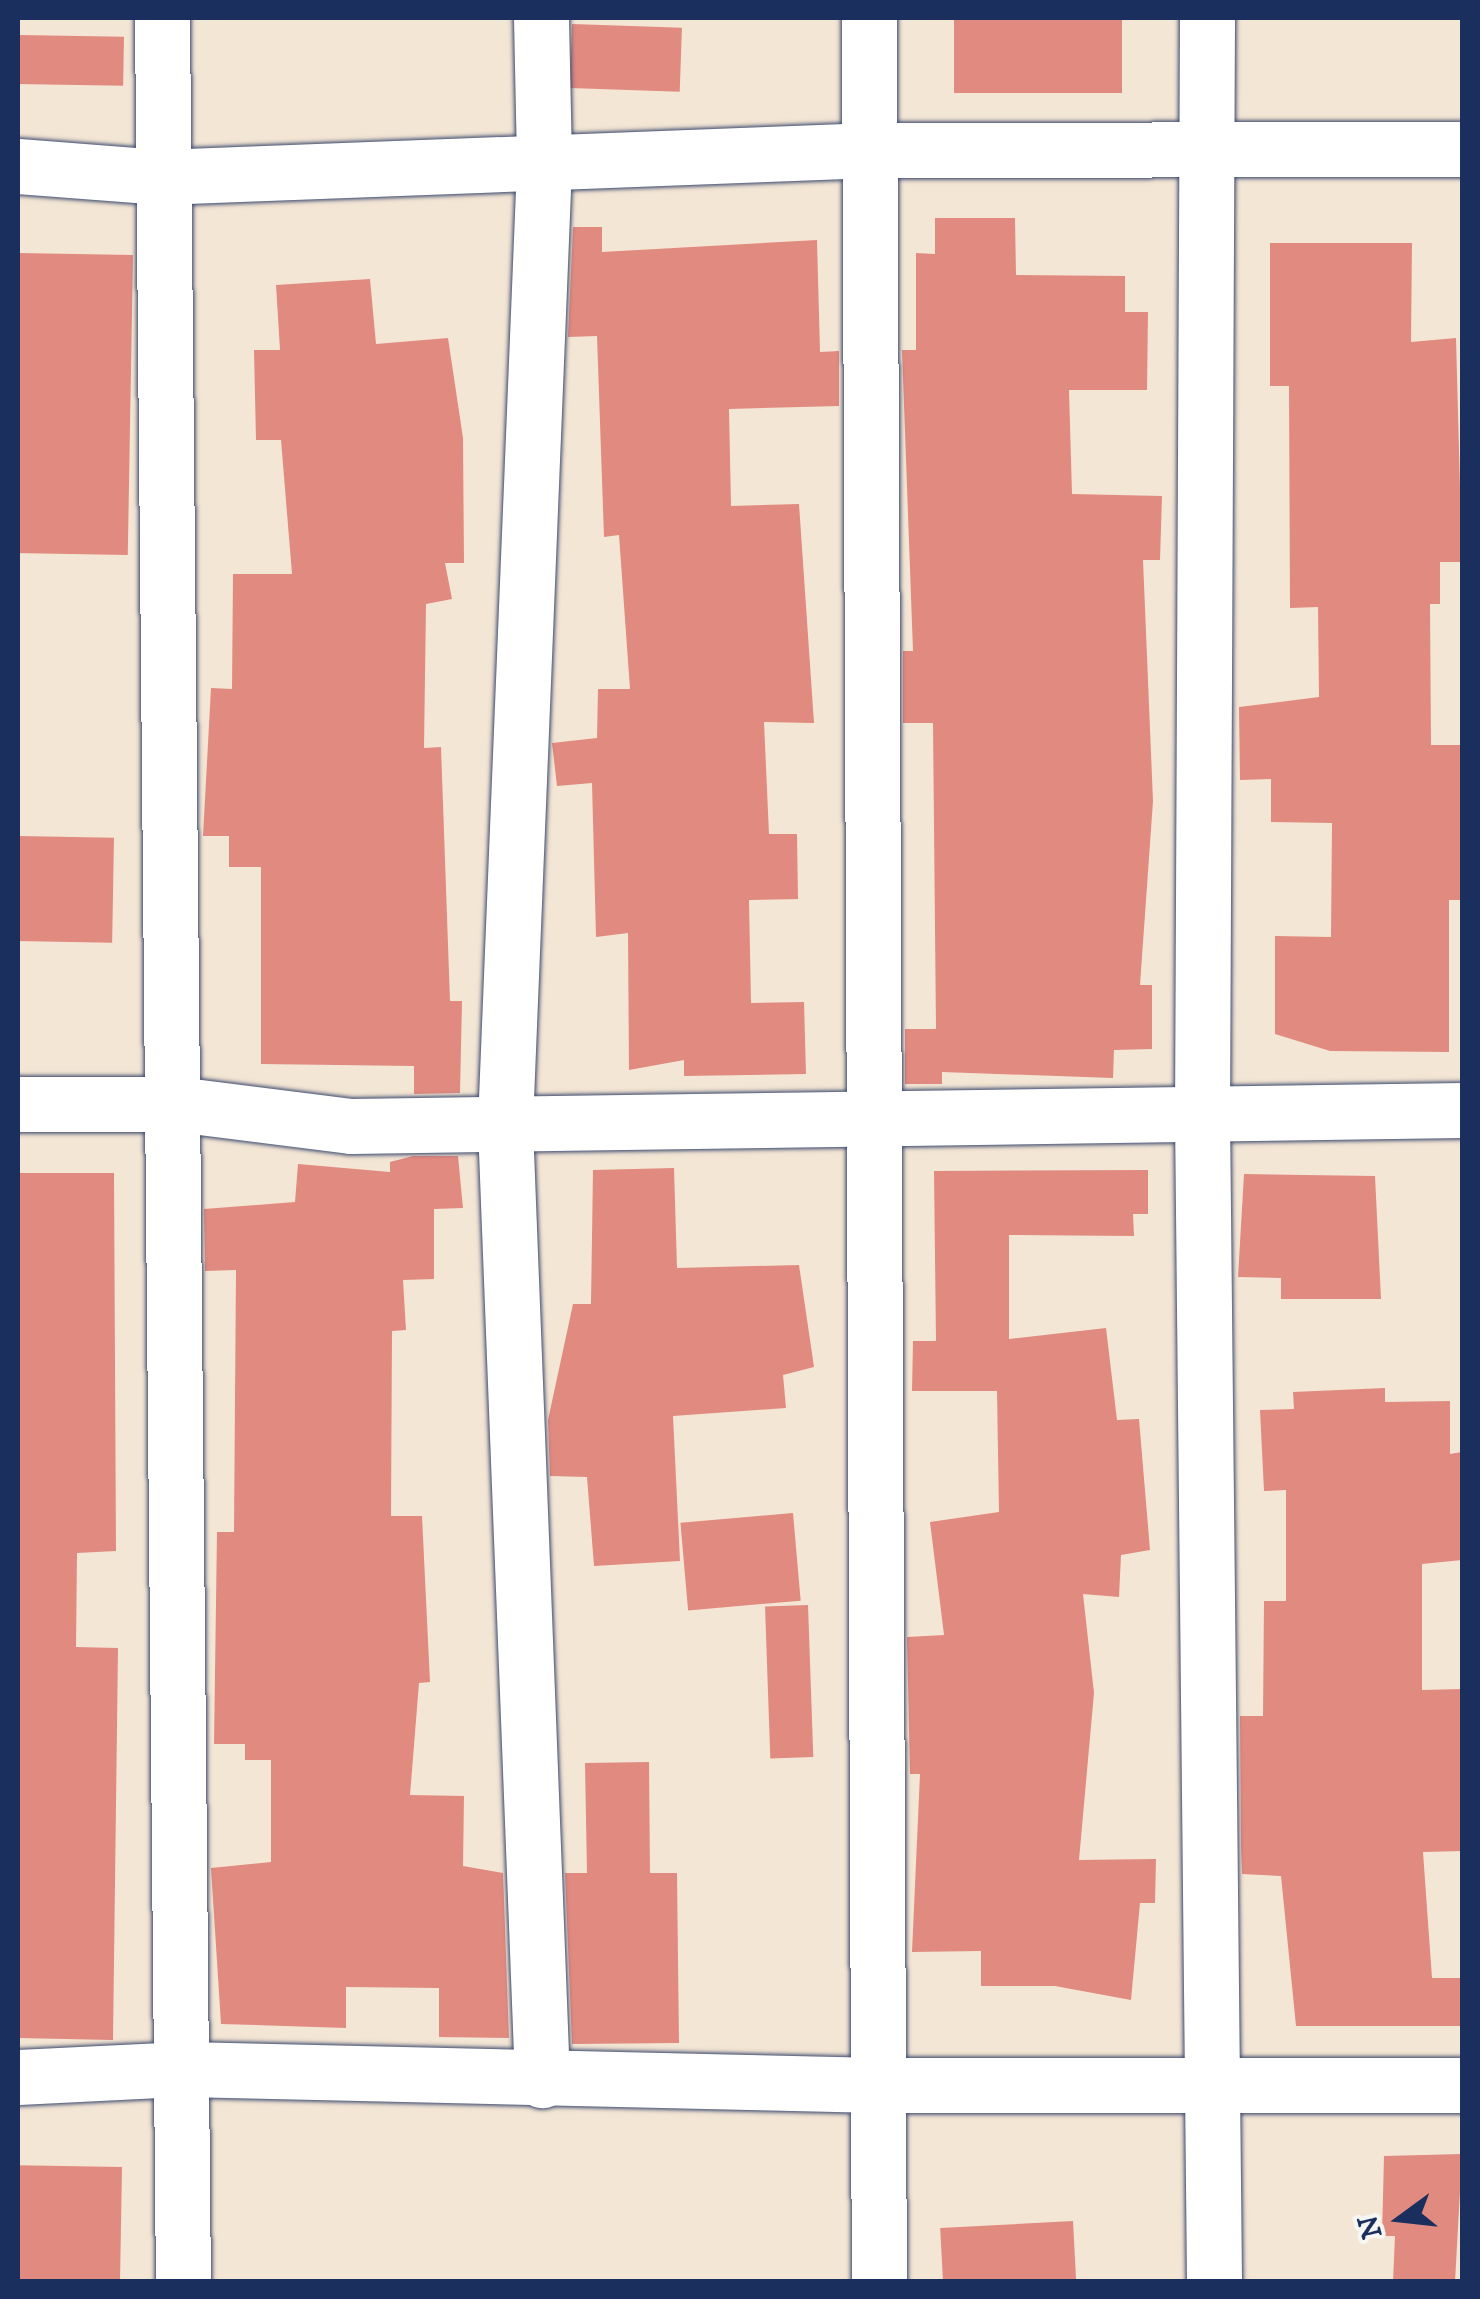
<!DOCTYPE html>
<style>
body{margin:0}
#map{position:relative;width:1480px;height:2299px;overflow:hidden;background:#f4e6d4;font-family:"IM FELL DW Pica",serif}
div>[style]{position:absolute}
.building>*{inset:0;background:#e18a80;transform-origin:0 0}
.roads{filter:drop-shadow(0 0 2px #3c4a70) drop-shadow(0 0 2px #3c4a70)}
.minor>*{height:55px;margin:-27.5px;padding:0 27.5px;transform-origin:27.5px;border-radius:27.5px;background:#fff}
span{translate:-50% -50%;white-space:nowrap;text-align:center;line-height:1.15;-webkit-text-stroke:10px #f6f6f2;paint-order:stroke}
.frame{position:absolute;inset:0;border:20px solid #1b2f5e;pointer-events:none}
.north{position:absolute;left:1350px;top:2169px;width:100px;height:100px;-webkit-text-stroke:8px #f6f6f2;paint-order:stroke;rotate:255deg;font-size:28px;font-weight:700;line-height:40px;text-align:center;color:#1b2f5e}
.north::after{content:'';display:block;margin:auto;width:35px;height:45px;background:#1b2f5e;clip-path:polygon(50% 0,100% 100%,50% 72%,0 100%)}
</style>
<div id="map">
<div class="building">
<div style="left:954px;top:18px;width:168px;height:75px"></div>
<div style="left:572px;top:24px;width:110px;height:64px;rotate:2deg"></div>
<div style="left:18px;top:35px;width:106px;height:49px;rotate:1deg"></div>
<div style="clip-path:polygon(935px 218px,1015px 218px,1016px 275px,1125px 276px,1125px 312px,1148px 312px,1147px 390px,1069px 390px,1072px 494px,1162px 496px,1160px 560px,1143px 560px,1153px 801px,1140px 985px,1152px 985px,1152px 1049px,1114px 1050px,1113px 1078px,942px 1072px,942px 1084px,905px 1084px,905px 1029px,936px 1029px,933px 723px,903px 723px,903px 651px,913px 651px,902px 350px,916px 350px,916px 253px,935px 254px)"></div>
<div style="clip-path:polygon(573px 227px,602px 227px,602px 252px,817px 240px,820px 352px,839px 351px,839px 406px,729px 409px,731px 506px,799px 504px,814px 723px,764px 722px,769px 834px,797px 834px,798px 899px,749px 900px,751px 1003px,804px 1002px,806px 1074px,684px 1076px,684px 1060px,629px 1070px,628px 933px,596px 937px,592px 783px,557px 786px,552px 743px,597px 738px,598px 689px,630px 689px,619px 535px,604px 537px,597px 336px,568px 337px)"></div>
<div style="clip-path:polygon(1270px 243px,1412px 243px,1411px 342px,1456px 338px,1462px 562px,1440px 562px,1440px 604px,1430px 604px,1431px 745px,1462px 745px,1462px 900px,1449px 900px,1449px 1052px,1330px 1051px,1275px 1034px,1275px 936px,1331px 937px,1332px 823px,1271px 822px,1271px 779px,1240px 780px,1239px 707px,1319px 697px,1318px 607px,1290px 608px,1289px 386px,1270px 386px)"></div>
<div style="left:133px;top:255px;width:300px;height:115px;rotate:91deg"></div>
<div style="clip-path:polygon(370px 279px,376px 344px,448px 338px,463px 438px,464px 563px,445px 563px,452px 599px,426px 604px,424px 748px,441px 747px,450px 1001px,462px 1001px,460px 1093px,414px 1094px,414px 1066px,261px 1064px,261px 867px,229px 867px,229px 836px,203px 836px,211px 688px,232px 689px,233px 574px,292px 574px,281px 440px,256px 440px,254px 350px,280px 350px,276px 285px)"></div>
<div style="left:18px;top:836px;width:96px;height:105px;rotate:1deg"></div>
<div style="clip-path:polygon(413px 1156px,458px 1156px,463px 1208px,434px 1209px,434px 1279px,403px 1280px,406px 1330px,392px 1331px,391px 1516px,422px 1516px,430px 1682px,419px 1683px,410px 1795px,464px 1796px,463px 1866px,503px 1873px,509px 2038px,439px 2037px,439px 1988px,346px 1987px,346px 2028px,221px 2024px,211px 1868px,271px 1862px,271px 1760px,245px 1760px,245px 1744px,214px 1744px,217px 1532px,234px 1532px,236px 1270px,205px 1271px,204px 1209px,295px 1202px,298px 1164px,390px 1172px,390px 1162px)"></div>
<div style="clip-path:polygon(674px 1168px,677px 1268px,799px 1265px,814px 1367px,783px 1375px,786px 1408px,673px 1416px,680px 1561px,594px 1566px,587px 1477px,550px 1476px,548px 1420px,573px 1304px,591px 1304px,593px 1170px)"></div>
<div style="clip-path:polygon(1148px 1170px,1148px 1214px,1133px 1214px,1134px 1236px,1009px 1235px,1009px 1339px,1106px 1328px,1117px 1420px,1139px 1419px,1150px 1550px,1121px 1555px,1119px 1597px,1083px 1594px,1094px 1693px,1079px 1860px,1156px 1859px,1155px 1903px,1140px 1903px,1131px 2000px,1055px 1986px,981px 1986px,981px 1951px,912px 1952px,920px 1774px,910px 1774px,907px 1637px,944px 1635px,930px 1522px,999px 1512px,997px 1391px,912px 1391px,913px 1341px,936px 1341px,934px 1171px)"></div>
<div style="clip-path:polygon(18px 1173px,114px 1173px,116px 1551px,77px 1553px,76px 1647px,118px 1648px,113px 2040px,18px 2038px)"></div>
<div style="clip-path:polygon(1244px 1174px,1375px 1176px,1381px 1299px,1281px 1299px,1281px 1278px,1238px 1277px)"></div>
<div style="clip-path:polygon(1385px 1388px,1385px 1402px,1450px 1401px,1450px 1454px,1462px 1452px,1462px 1560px,1422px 1564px,1422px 1690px,1462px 1689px,1462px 1851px,1423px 1852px,1432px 1978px,1462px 1978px,1462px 2026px,1296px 2026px,1281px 1876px,1242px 1874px,1241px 1847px,1240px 1716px,1263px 1716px,1264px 1601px,1286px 1601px,1286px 1490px,1264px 1491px,1260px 1410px,1294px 1409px,1293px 1392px)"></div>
<div style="left:793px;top:1513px;width:88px;height:113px;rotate:85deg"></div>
<div style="left:808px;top:1605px;width:152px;height:43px;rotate:88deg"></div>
<div style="clip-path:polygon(649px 1762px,650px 1873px,677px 1873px,679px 2043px,572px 2044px,565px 1873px,587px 1873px,585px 1763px)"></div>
<div style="clip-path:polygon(1462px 2154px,1455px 2282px,1393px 2282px,1395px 2236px,1382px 2236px,1384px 2156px)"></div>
<div style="left:122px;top:2167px;width:115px;height:104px;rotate:91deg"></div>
<div style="left:1073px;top:2221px;width:61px;height:133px;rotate:87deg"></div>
</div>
<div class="roads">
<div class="minor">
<div style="left:162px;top:18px;width:2264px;rotate:89.47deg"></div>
<div style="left:541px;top:18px;width:147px;rotate:88.8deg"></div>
<div style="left:544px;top:165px;width:961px;rotate:92.33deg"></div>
<div style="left:505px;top:1125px;width:956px;rotate:87.78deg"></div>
<div style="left:869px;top:18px;width:2264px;rotate:89.75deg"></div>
<div style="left:1207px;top:18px;width:1096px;rotate:90.26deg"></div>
<div style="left:1202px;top:1114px;width:1168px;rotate:89.41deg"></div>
<div style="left:18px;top:166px;width:142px;rotate:4.4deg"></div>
<div style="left:160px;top:177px;width:712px;rotate:-2.17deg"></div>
<div style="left:871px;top:150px;width:591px;rotate:-0.1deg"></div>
<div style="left:18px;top:1104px;width:158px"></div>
<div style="left:176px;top:1104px;width:176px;rotate:7.2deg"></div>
<div style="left:351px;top:1126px;width:1111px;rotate:-0.83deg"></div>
<div style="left:18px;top:2077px;width:166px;rotate:-2.8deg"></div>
<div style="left:184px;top:2069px;width:695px;rotate:1.32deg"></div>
<div style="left:879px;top:2085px;width:583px"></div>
</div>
</div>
<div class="frame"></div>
<div class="north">N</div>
</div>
